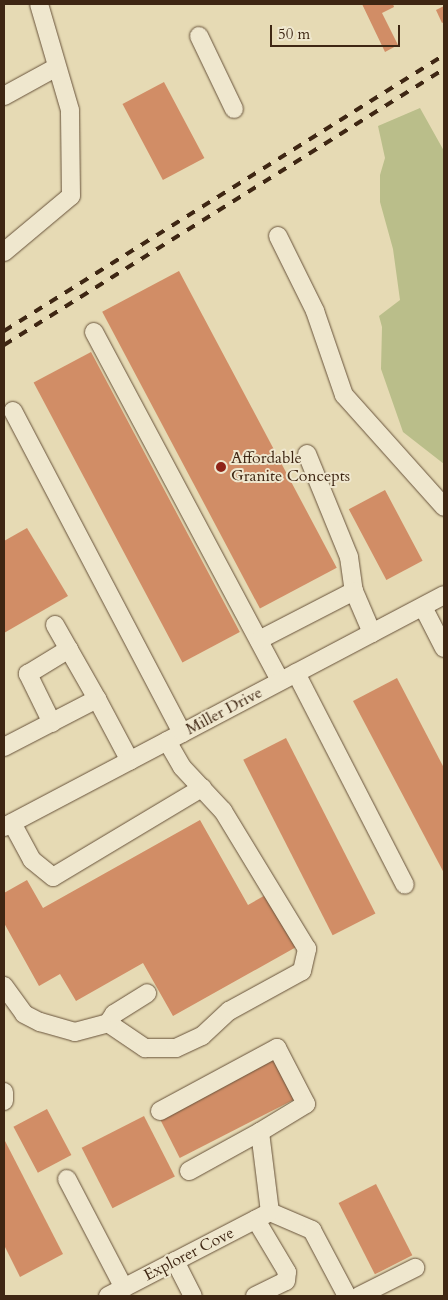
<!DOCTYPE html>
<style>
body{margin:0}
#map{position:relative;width:448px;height:1300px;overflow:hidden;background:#e6dab4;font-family:Cardo,serif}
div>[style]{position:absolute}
.green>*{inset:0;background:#babe8a}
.building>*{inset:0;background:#d18d66;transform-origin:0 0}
.roads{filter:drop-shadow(0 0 1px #68533b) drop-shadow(0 0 1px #68533b)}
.minor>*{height:18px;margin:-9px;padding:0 9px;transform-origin:9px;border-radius:9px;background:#efe7ce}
.rail>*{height:4px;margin-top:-2px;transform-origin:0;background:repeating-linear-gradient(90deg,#3e2613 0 9px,transparent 0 18px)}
.dots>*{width:14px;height:14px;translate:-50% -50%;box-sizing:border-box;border:2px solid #efe7ce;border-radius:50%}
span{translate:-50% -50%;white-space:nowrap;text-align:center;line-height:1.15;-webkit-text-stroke:4px #efe7ce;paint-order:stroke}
.poi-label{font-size:16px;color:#3e2613}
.left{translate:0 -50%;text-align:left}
.street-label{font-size:16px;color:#3e2613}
.frame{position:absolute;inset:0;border:5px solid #3e2613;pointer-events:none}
.scale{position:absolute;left:270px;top:25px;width:130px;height:22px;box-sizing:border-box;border:2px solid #3e2613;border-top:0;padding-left:6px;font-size:15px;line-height:18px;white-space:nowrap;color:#3e2613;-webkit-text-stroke:4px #efe7ce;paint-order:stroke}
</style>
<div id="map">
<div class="green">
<div style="clip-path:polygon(420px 108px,444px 151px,444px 464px,403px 432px,381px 369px,382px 327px,379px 316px,400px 300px,393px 249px,380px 202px,380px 175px,385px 158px,378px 126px)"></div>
</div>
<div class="building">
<div style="clip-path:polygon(362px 4px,393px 4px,394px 7px,382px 13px,398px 45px,385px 52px)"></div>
<div style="clip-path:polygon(444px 6px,444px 22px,442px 23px,436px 10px)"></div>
<div style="left:164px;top:82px;width:86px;height:47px;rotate:62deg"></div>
<div style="left:179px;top:271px;width:336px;height:87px;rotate:62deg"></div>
<div style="left:91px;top:352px;width:317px;height:65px;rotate:62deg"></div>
<div style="left:385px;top:490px;width:80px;height:41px;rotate:62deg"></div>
<div style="clip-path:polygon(27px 528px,68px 596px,4px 633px,4px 541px)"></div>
<div style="clip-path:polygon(397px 678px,444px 768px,444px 873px,353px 701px)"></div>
<div style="left:286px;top:738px;width:197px;height:48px;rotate:63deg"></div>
<div style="clip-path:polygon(200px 820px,248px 905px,269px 893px,298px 946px,173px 1016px,143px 963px,76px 1001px,60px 974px,39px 986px,4px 923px,4px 893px,27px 880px,43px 908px)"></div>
<div style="left:272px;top:1057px;width:48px;height:128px;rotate:63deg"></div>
<div style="left:47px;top:1109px;width:52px;height:38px;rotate:62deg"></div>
<div style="left:144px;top:1116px;width:68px;height:70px;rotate:63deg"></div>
<div style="clip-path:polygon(4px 1139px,63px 1254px,20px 1277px,4px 1245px)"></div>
<div style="left:376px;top:1184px;width:80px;height:42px;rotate:63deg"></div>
</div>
<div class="roads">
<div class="minor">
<div style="left:199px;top:36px;width:81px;rotate:64.4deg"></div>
<div style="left:4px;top:96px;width:60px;rotate:-28.7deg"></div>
<div style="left:278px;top:236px;width:84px;rotate:63.7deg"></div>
<div style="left:315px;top:311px;width:89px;rotate:71deg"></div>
<div style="left:344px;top:395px;width:150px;rotate:48.2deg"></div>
<div style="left:4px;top:252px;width:87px;rotate:-39.9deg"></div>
<div style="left:71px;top:196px;width:86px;rotate:-90.7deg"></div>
<div style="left:70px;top:110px;width:110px;rotate:-106.3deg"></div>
<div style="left:94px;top:332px;width:395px;rotate:61.9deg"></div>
<div style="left:13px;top:411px;width:364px;rotate:62.3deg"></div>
<div style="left:307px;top:454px;width:111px;rotate:67.8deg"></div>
<div style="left:349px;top:557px;width:34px;rotate:82deg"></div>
<div style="left:423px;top:607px;width:46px;rotate:62.9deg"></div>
<div style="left:55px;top:625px;width:85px;rotate:60.4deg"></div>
<div style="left:259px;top:640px;width:107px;rotate:-27.3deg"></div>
<div style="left:354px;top:591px;width:46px;rotate:66.8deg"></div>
<div style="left:296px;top:673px;width:238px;rotate:62.8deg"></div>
<div style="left:52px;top:723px;width:55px;rotate:-116.1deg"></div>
<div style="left:28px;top:674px;width:48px;rotate:-31.4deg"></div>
<div style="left:4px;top:747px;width:105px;rotate:-27.3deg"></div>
<div style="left:97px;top:699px;width:70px;rotate:62deg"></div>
<div style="left:12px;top:823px;width:42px;rotate:61.6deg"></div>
<div style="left:32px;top:860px;width:27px;rotate:39deg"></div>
<div style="left:53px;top:877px;width:174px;rotate:-30.9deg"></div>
<div style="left:4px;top:827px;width:497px;rotate:-27.8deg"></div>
<div style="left:4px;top:986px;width:34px;rotate:54deg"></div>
<div style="left:24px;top:1014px;width:18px;rotate:27deg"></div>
<div style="left:40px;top:1022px;width:36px;rotate:16deg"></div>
<div style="left:75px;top:1032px;width:34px;rotate:-15deg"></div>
<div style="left:108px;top:1023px;width:45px;rotate:34deg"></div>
<div style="left:145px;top:1048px;width:31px"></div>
<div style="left:176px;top:1048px;width:29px;rotate:-25deg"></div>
<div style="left:202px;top:1036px;width:37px;rotate:-43deg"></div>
<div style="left:229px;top:1011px;width:83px;rotate:-28.7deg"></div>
<div style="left:302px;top:971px;width:23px;rotate:-77deg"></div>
<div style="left:307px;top:949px;width:162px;rotate:-121.3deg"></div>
<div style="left:223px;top:811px;width:60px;rotate:-133deg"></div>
<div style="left:182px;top:767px;width:30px;rotate:-120deg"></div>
<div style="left:108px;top:1023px;width:11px;rotate:-56deg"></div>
<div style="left:114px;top:1014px;width:39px;rotate:-32deg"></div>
<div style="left:4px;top:1092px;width:9px;rotate:90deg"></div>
<div style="left:160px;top:1111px;width:133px;rotate:-28.3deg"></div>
<div style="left:277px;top:1048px;width:63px;rotate:62.6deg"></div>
<div style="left:306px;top:1104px;width:54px;rotate:148.7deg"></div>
<div style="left:260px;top:1132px;width:81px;rotate:82.9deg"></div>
<div style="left:189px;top:1171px;width:81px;rotate:-28.8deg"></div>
<div style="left:67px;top:1179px;width:123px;rotate:62.4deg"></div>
<div style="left:270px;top:1212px;width:46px;rotate:23.2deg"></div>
<div style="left:312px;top:1230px;width:75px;rotate:62.1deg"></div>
<div style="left:175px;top:1261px;width:39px;rotate:63deg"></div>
<div style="left:108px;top:1296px;width:182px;rotate:-27.4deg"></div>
<div style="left:255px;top:1296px;width:34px;rotate:-26deg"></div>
<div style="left:286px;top:1281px;width:9px;rotate:-84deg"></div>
<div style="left:287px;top:1272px;width:61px;rotate:-120.8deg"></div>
<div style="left:359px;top:1296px;width:63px;rotate:-26.6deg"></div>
</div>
</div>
<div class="rail">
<div style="left:4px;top:331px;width:519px;rotate:-32.1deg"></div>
<div style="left:4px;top:345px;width:519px;rotate:-32.1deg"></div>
</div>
<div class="dots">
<div style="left:221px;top:467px;background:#8f2418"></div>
</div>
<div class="poi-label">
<span class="left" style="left:231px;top:467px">Affordable<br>Granite Concepts</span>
</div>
<div class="street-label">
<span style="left:224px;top:711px;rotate:-28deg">Miller Drive</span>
<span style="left:189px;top:1254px;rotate:-27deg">Explorer Cove</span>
</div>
<div class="frame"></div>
<div class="scale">50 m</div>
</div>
